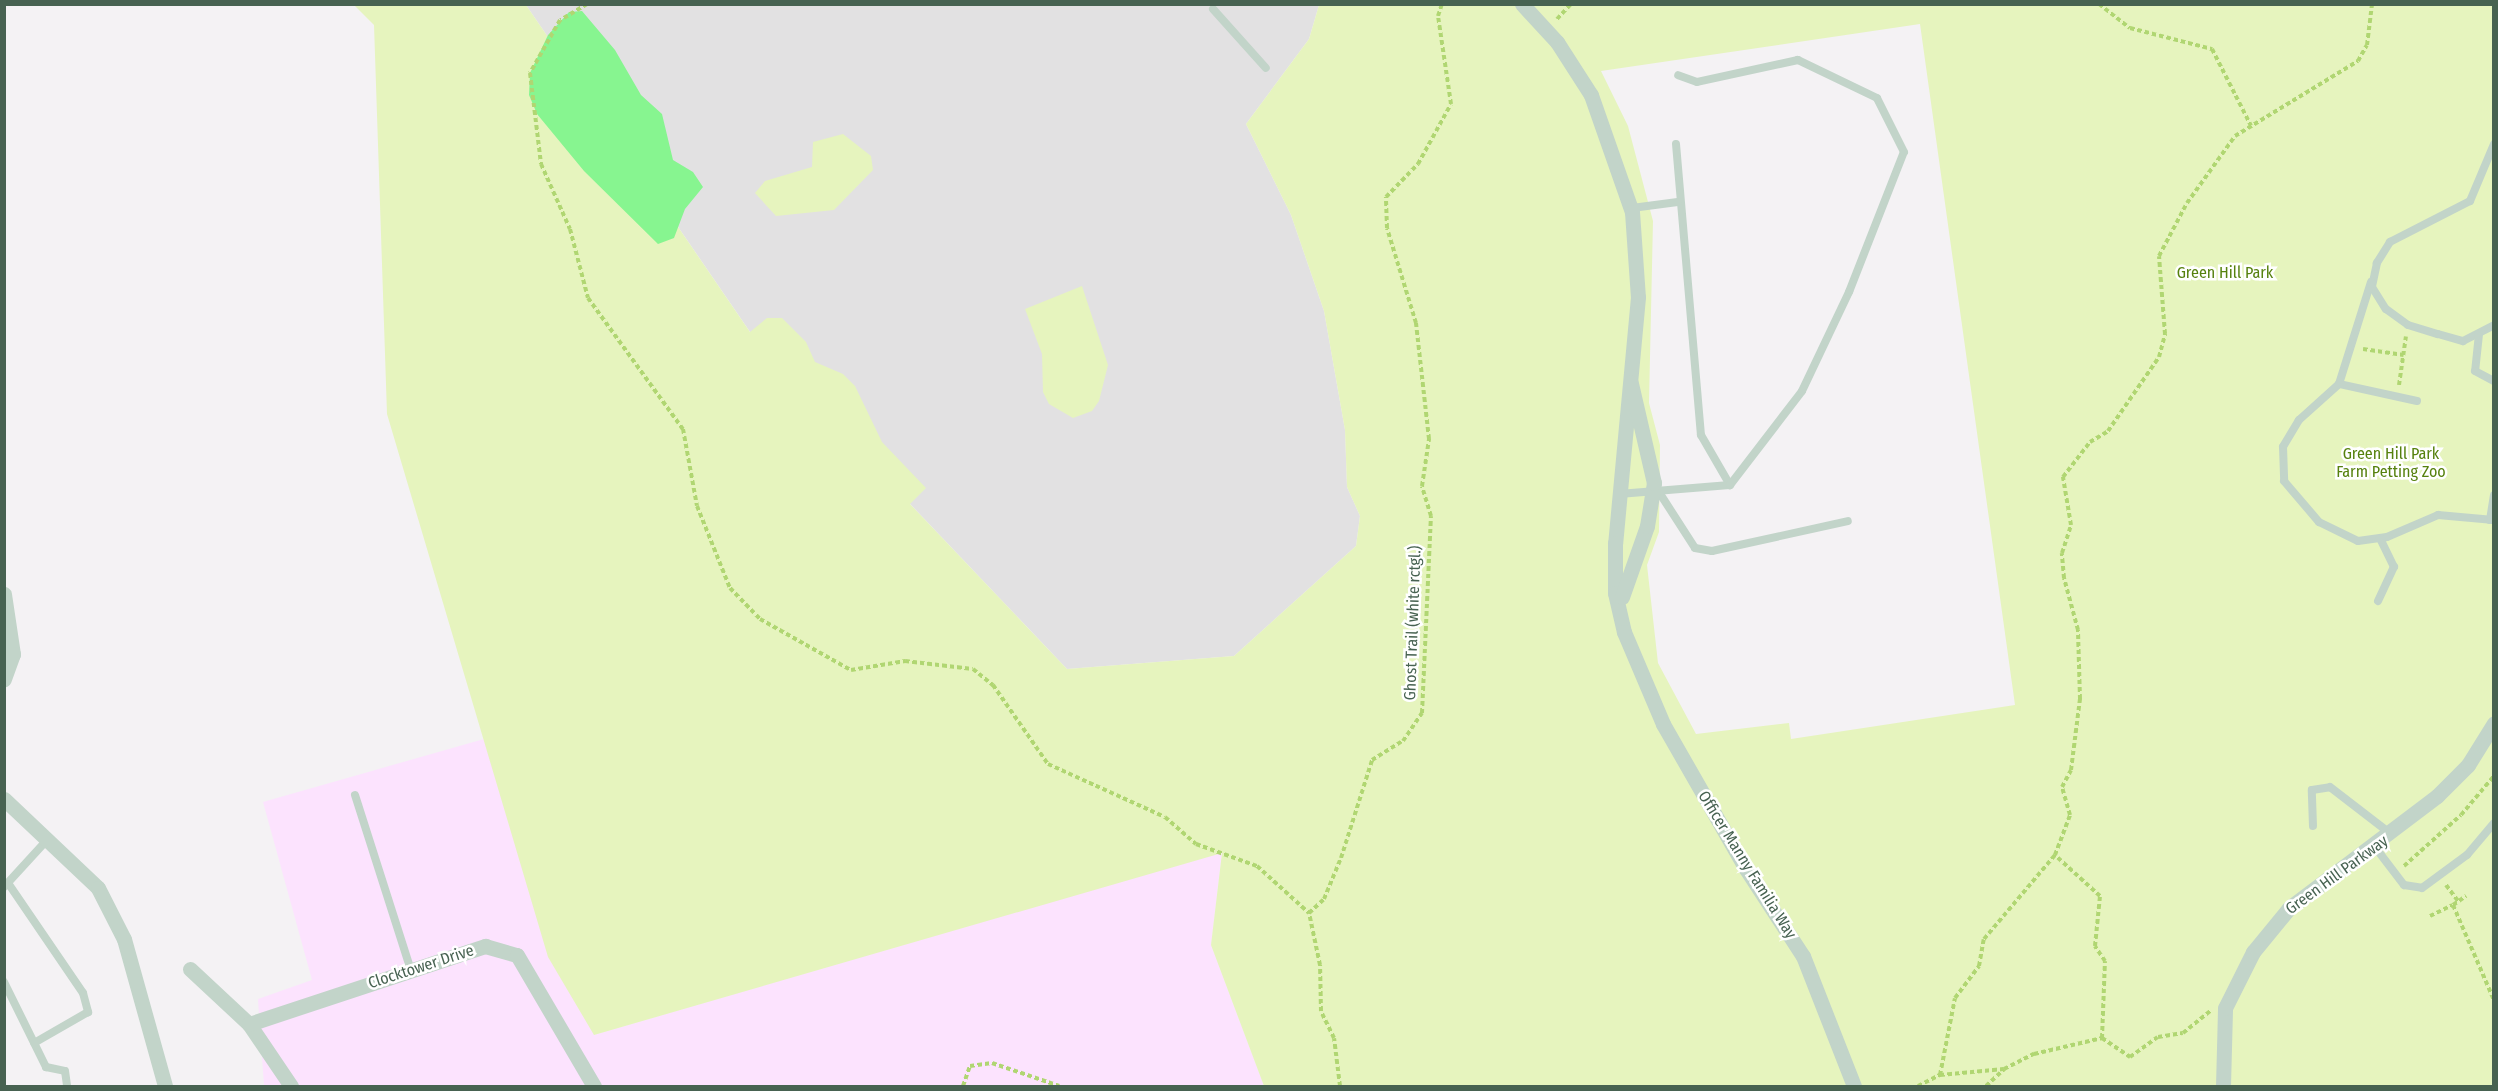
<!DOCTYPE html>
<style>
body{margin:0}
#map{position:relative;width:2498px;height:1091px;overflow:hidden;background:#f4f2f4;font-family:"Fira Sans Condensed",sans-serif}
div>[style]{position:absolute}
.education>*{inset:0;background:#e2e1e2}
.medical>*{inset:0;background:#fce3fe}
.green>*{inset:0;background:#e6f4be}
.water>*{inset:0;background:#87f590}
.path>*{height:4px;margin-top:-2px;transform-origin:0;background:repeating-linear-gradient(90deg,#b0d672 0 4.5px,transparent 0 7.5px)}
.service>*{height:8px;margin:-4px;padding:0 4px;transform-origin:4px;border-radius:4px;background:#c2d4c9}
.minor>*{height:15px;margin:-7.5px;padding:0 7.5px;transform-origin:7.5px;border-radius:7.5px;background:#c2d4c9}
span{translate:-50% -50%;white-space:nowrap;text-align:center;line-height:1.15;-webkit-text-stroke:5px #fff;paint-order:stroke}
.park-label{font-size:16px;color:#56810e}
.street-label{font-size:16px;color:#476251}
.frame{position:absolute;inset:0;border:6px solid #476251;pointer-events:none}
</style>
<div id="map">
<div class="education">
<div style="clip-path:polygon(526px 5px,1319px 5px,1309px 39px,1246px 124px,1291px 215px,1324px 311px,1345px 430px,1347px 487px,1360px 516px,1356px 546px,1234px 656px,1067px 669px,759px 345px)"></div>
</div>
<div class="medical">
<div style="clip-path:polygon(491px 737px,594px 1035px,1222px 852px,1211px 945px,1264px 1086px,264px 1086px,258px 999px,312px 980px,263px 802px)"></div>
</div>
<div class="green">
<div style="clip-path:polygon(evenodd,354px 5px,526px 5px,750px 332px,767px 318px,782px 318px,806px 342px,815px 362px,843px 374px,855px 386px,882px 442px,926px 488px,910px 504px,1067px 669px,1234px 656px,1356px 546px,1360px 516px,1347px 487px,1345px 430px,1324px 311px,1291px 215px,1246px 124px,1309px 39px,1319px 5px,2493px 5px,2493px 1086px,1264px 1086px,1211px 945px,1222px 853px,594px 1035px,548px 957px,387px 414px,374px 25px,354px 5px,1920px 24px,2015px 705px,1791px 739px,1789px 723px,1696px 734px,1658px 663px,1647px 565px,1659px 532px,1660px 445px,1649px 403px,1653px 221px,1628px 126px,1601px 71px,1920px 24px)"></div>
<div style="clip-path:polygon(843px 134px,871px 156px,873px 170px,834px 210px,776px 216px,755px 193px,765px 181px,812px 167px,813px 142px)"></div>
<div style="clip-path:polygon(1082px 286px,1108px 365px,1099px 401px,1092px 411px,1073px 418px,1049px 404px,1043px 392px,1042px 354px,1025px 309px)"></div>
</div>
<div class="water">
<div style="clip-path:polygon(582px 11px,615px 50px,641px 95px,662px 114px,673px 160px,693px 172px,703px 187px,685px 209px,674px 238px,658px 244px,584px 171px,537px 114px,529px 95px,530px 73px,548px 35px,569px 12px)"></div>
</div>
<div class="path">
<div style="left:587px;top:4px;width:31px;rotate:149deg"></div>
<div style="left:560px;top:20px;width:61px;rotate:119.5deg"></div>
<div style="left:530px;top:73px;width:92px;rotate:83.1deg"></div>
<div style="left:541px;top:164px;width:71px;rotate:66deg"></div>
<div style="left:570px;top:229px;width:71px;rotate:75.4deg"></div>
<div style="left:588px;top:298px;width:162px;rotate:54.1deg"></div>
<div style="left:683px;top:429px;width:78px;rotate:79.7deg"></div>
<div style="left:697px;top:506px;width:88px;rotate:68.1deg"></div>
<div style="left:730px;top:588px;width:43px;rotate:45.9deg"></div>
<div style="left:760px;top:619px;width:104px;rotate:29.3deg"></div>
<div style="left:851px;top:670px;width:55px;rotate:-9.5deg"></div>
<div style="left:905px;top:661px;width:68px;rotate:6.7deg"></div>
<div style="left:973px;top:669px;width:26px;rotate:39deg"></div>
<div style="left:993px;top:685px;width:96px;rotate:55.2deg"></div>
<div style="left:1048px;top:764px;width:128px;rotate:24.4deg"></div>
<div style="left:1165px;top:817px;width:41px;rotate:41.1deg"></div>
<div style="left:1196px;top:844px;width:65px;rotate:19.8deg"></div>
<div style="left:1257px;top:866px;width:70px;rotate:42.1deg"></div>
<div style="left:2099px;top:4px;width:39px;rotate:38deg"></div>
<div style="left:2130px;top:28px;width:85px;rotate:14.4deg"></div>
<div style="left:2212px;top:49px;width:86px;rotate:63.1deg"></div>
<div style="left:1557px;top:19px;width:21px;rotate:-47deg"></div>
<div style="left:2363px;top:349px;width:41px;rotate:8.3deg"></div>
<div style="left:2399px;top:385px;width:49px;rotate:-81.9deg"></div>
<div style="left:2404px;top:866px;width:76px;rotate:-41.8deg"></div>
<div style="left:2461px;top:815px;width:51px;rotate:-49.8deg"></div>
<div style="left:2446px;top:885px;width:20px;rotate:53deg"></div>
<div style="left:2453px;top:905px;width:16px;rotate:-35deg"></div>
<div style="left:2430px;top:916px;width:25px;rotate:-26deg"></div>
<div style="left:2453px;top:905px;width:103px;rotate:66.7deg"></div>
<div style="left:2102px;top:1038px;width:34px;rotate:34deg"></div>
<div style="left:2130px;top:1057px;width:34px;rotate:-36deg"></div>
<div style="left:2158px;top:1037px;width:25px;rotate:-9deg"></div>
<div style="left:2183px;top:1033px;width:35px;rotate:-39deg"></div>
<div style="left:1940px;top:1075px;width:64px;rotate:-5.4deg"></div>
<div style="left:2004px;top:1069px;width:34px;rotate:-27deg"></div>
<div style="left:2034px;top:1054px;width:70px;rotate:-13.2deg"></div>
<div style="left:2102px;top:1038px;width:77px;rotate:-87.8deg"></div>
<div style="left:2105px;top:961px;width:18px;rotate:-124deg"></div>
<div style="left:2095px;top:946px;width:50px;rotate:-84.3deg"></div>
<div style="left:2100px;top:896px;width:61px;rotate:-137.7deg"></div>
<div style="left:963px;top:1086px;width:21px;rotate:-71deg"></div>
<div style="left:970px;top:1066px;width:22px;rotate:-8deg"></div>
<div style="left:992px;top:1063px;width:71px;rotate:18.9deg"></div>
<div style="left:1340px;top:1086px;width:48px;rotate:-97.1deg"></div>
<div style="left:1334px;top:1038px;width:30px;rotate:-116deg"></div>
<div style="left:1321px;top:1011px;width:46px;rotate:-91.2deg"></div>
<div style="left:1320px;top:965px;width:53px;rotate:-101.9deg"></div>
<div style="left:1309px;top:913px;width:21px;rotate:-43deg"></div>
<div style="left:1324px;top:899px;width:44px;rotate:-67.5deg"></div>
<div style="left:1341px;top:858px;width:103px;rotate:-72.4deg"></div>
<div style="left:1372px;top:760px;width:36px;rotate:-32deg"></div>
<div style="left:1403px;top:741px;width:34px;rotate:-56deg"></div>
<div style="left:1422px;top:713px;width:197px;rotate:-87.4deg"></div>
<div style="left:1431px;top:516px;width:31px;rotate:-107deg"></div>
<div style="left:1422px;top:486px;width:48px;rotate:-81.5deg"></div>
<div style="left:1429px;top:439px;width:117px;rotate:-96.4deg"></div>
<div style="left:1416px;top:323px;width:99px;rotate:-107deg"></div>
<div style="left:1387px;top:228px;width:31px;rotate:-92deg"></div>
<div style="left:1386px;top:197px;width:46px;rotate:-45.9deg"></div>
<div style="left:1418px;top:164px;width:68px;rotate:-61.2deg"></div>
<div style="left:1451px;top:104px;width:89px;rotate:-98.4deg"></div>
<div style="left:1438px;top:16px;width:13px;rotate:-72deg"></div>
<div style="left:1918px;top:1086px;width:25px;rotate:-27deg"></div>
<div style="left:1940px;top:1075px;width:78px;rotate:-79deg"></div>
<div style="left:1955px;top:998px;width:40px;rotate:-53deg"></div>
<div style="left:1979px;top:966px;width:27px;rotate:-80deg"></div>
<div style="left:1984px;top:939px;width:110px;rotate:-49.8deg"></div>
<div style="left:2055px;top:855px;width:43px;rotate:-69.4deg"></div>
<div style="left:2070px;top:815px;width:29px;rotate:-106deg"></div>
<div style="left:2062px;top:787px;width:19px;rotate:-62deg"></div>
<div style="left:2071px;top:770px;width:72px;rotate:-82.8deg"></div>
<div style="left:2080px;top:699px;width:69px;rotate:-91.7deg"></div>
<div style="left:2078px;top:630px;width:54px;rotate:-105.1deg"></div>
<div style="left:2064px;top:578px;width:25px;rotate:-95deg"></div>
<div style="left:2062px;top:553px;width:29px;rotate:-72deg"></div>
<div style="left:2071px;top:525px;width:49px;rotate:-99.5deg"></div>
<div style="left:2063px;top:477px;width:44px;rotate:-52.4deg"></div>
<div style="left:2090px;top:442px;width:21px;rotate:-31deg"></div>
<div style="left:2108px;top:431px;width:90px;rotate:-55.4deg"></div>
<div style="left:2159px;top:357px;width:24px;rotate:-75deg"></div>
<div style="left:2165px;top:334px;width:78px;rotate:-94.4deg"></div>
<div style="left:2159px;top:256px;width:60px;rotate:-62.2deg"></div>
<div style="left:2187px;top:203px;width:82px;rotate:-54.4deg"></div>
<div style="left:2235px;top:136px;width:144px;rotate:-31.4deg"></div>
<div style="left:2358px;top:61px;width:18px;rotate:-61deg"></div>
<div style="left:2367px;top:45px;width:41px;rotate:-83deg"></div>
<div style="left:1986px;top:1086px;width:25px;rotate:-43deg"></div>
</div>
<div class="service">
<div style="left:1213px;top:9px;width:79px;rotate:48.1deg"></div>
<div style="left:1676px;top:144px;width:292px;rotate:85.1deg"></div>
<div style="left:1701px;top:435px;width:58px;rotate:59.9deg"></div>
<div style="left:2494px;top:144px;width:62px;rotate:112.8deg"></div>
<div style="left:2470px;top:201px;width:90px;rotate:152.9deg"></div>
<div style="left:2390px;top:242px;width:25px;rotate:122deg"></div>
<div style="left:2377px;top:263px;width:25px;rotate:102deg"></div>
<div style="left:2372px;top:287px;width:26px;rotate:58deg"></div>
<div style="left:2386px;top:309px;width:27px;rotate:36deg"></div>
<div style="left:2408px;top:325px;width:31px;rotate:17deg"></div>
<div style="left:2438px;top:334px;width:26px;rotate:16deg"></div>
<div style="left:2463px;top:341px;width:35px;rotate:-27deg"></div>
<div style="left:1632px;top:208px;width:46px;rotate:-7.4deg"></div>
<div style="left:2479px;top:334px;width:37px;rotate:96deg"></div>
<div style="left:2475px;top:371px;width:21px;rotate:28deg"></div>
<div style="left:2339px;top:384px;width:107px;rotate:-72.6deg"></div>
<div style="left:2417px;top:401px;width:80px;rotate:-167.7deg"></div>
<div style="left:2339px;top:384px;width:54px;rotate:138deg"></div>
<div style="left:2299px;top:420px;width:31px;rotate:121deg"></div>
<div style="left:2283px;top:447px;width:34px;rotate:88deg"></div>
<div style="left:2284px;top:481px;width:54px;rotate:49.5deg"></div>
<div style="left:2319px;top:522px;width:43px;rotate:26deg"></div>
<div style="left:2358px;top:541px;width:29px;rotate:-8deg"></div>
<div style="left:2387px;top:537px;width:56px;rotate:-23.3deg"></div>
<div style="left:2438px;top:515px;width:56px;rotate:5.1deg"></div>
<div style="left:1657px;top:489px;width:70px;rotate:57.2deg"></div>
<div style="left:1695px;top:548px;width:17px;rotate:10deg"></div>
<div style="left:1712px;top:551px;width:139px;rotate:-12.4deg"></div>
<div style="left:1619px;top:494px;width:111px;rotate:-4.6deg"></div>
<div style="left:1730px;top:485px;width:118px;rotate:-52.5deg"></div>
<div style="left:1802px;top:391px;width:110px;rotate:-64.6deg"></div>
<div style="left:1849px;top:292px;width:150px;rotate:-68.6deg"></div>
<div style="left:1904px;top:152px;width:60px;rotate:-116.6deg"></div>
<div style="left:1877px;top:98px;width:88px;rotate:-154.3deg"></div>
<div style="left:1798px;top:60px;width:103px;rotate:167.7deg"></div>
<div style="left:1697px;top:82px;width:20px;rotate:-160deg"></div>
<div style="left:2490px;top:520px;width:25px;rotate:-81deg"></div>
<div style="left:2378px;top:601px;width:38px;rotate:-65deg"></div>
<div style="left:2394px;top:567px;width:32px;rotate:-116deg"></div>
<div style="left:355px;top:795px;width:185px;rotate:72.3deg"></div>
<div style="left:2313px;top:826px;width:36px;rotate:-92deg"></div>
<div style="left:2312px;top:790px;width:18px;rotate:-9deg"></div>
<div style="left:2330px;top:787px;width:77px;rotate:37.6deg"></div>
<div style="left:2375px;top:847px;width:48px;rotate:52.7deg"></div>
<div style="left:2404px;top:885px;width:18px;rotate:9deg"></div>
<div style="left:2422px;top:888px;width:56px;rotate:-36.3deg"></div>
<div style="left:2467px;top:855px;width:42px;rotate:-49.8deg"></div>
<div style="left:8px;top:883px;width:133px;rotate:55.7deg"></div>
<div style="left:83px;top:993px;width:20px;rotate:75deg"></div>
<div style="left:88px;top:1012px;width:62px;rotate:150.1deg"></div>
<div style="left:4px;top:887px;width:64px;rotate:-47.5deg"></div>
<div style="left:4px;top:982px;width:95px;rotate:63.7deg"></div>
<div style="left:46px;top:1067px;width:19px;rotate:12deg"></div>
<div style="left:65px;top:1071px;width:15px;rotate:82deg"></div>
</div>
<div class="minor">
<div style="left:1522px;top:4px;width:52px;rotate:47.4deg"></div>
<div style="left:1557px;top:42px;width:63px;rotate:57.3deg"></div>
<div style="left:1591px;top:95px;width:124px;rotate:70.7deg"></div>
<div style="left:1632px;top:212px;width:85px;rotate:86deg"></div>
<div style="left:1638px;top:297px;width:247px;rotate:95.3deg"></div>
<div style="left:1615px;top:543px;width:50px;rotate:90deg"></div>
<div style="left:1615px;top:593px;width:40px;rotate:77deg"></div>
<div style="left:1624px;top:632px;width:100px;rotate:67deg"></div>
<div style="left:1663px;top:724px;width:167px;rotate:60.2deg"></div>
<div style="left:1746px;top:869px;width:104px;rotate:56.8deg"></div>
<div style="left:1803px;top:956px;width:140px;rotate:68.6deg"></div>
<div style="left:4px;top:594px;width:61px;rotate:81.5deg"></div>
<div style="left:13px;top:654px;width:27px;rotate:110deg"></div>
<div style="left:1622px;top:597px;width:75px;rotate:-70.6deg"></div>
<div style="left:1647px;top:526px;width:44px;rotate:-80.8deg"></div>
<div style="left:1654px;top:483px;width:103px;rotate:-103deg"></div>
<div style="left:4px;top:799px;width:129px;rotate:43.4deg"></div>
<div style="left:98px;top:888px;width:57px;rotate:63deg"></div>
<div style="left:124px;top:939px;width:153px;rotate:74.4deg"></div>
<div style="left:190px;top:969px;width:81px;rotate:43deg"></div>
<div style="left:249px;top:1024px;width:75px;rotate:55.9deg"></div>
<div style="left:249px;top:1024px;width:249px;rotate:-18.3deg"></div>
<div style="left:485px;top:946px;width:33px;rotate:16deg"></div>
<div style="left:517px;top:955px;width:152px;rotate:59.6deg"></div>
<div style="left:2223px;top:1086px;width:78px;rotate:-88.5deg"></div>
<div style="left:2225px;top:1008px;width:63px;rotate:-63.4deg"></div>
<div style="left:2253px;top:952px;width:57px;rotate:-50.7deg"></div>
<div style="left:2289px;top:908px;width:186px;rotate:-37.1deg"></div>
<div style="left:2437px;top:796px;width:44px;rotate:-45deg"></div>
<div style="left:2468px;top:765px;width:49px;rotate:-58.2deg"></div>
</div>
<div class="park-label">
<span style="left:2225px;top:273px">Green Hill Park</span>
<span style="left:2391px;top:463px">Green Hill Park<br>Farm Petting Zoo</span>
</div>
<div class="street-label">
<span style="left:1413px;top:623px;rotate:-88deg">Ghost Trail (white rctgl.)</span>
<span style="left:1747px;top:865px;rotate:58deg">Officer Manny Familia Way</span>
<span style="left:2337px;top:875px;rotate:-36deg">Green Hill Parkway</span>
<span style="left:421px;top:967px;rotate:-18deg">Clocktower Drive</span>
</div>
<div class="frame"></div>
</div>
